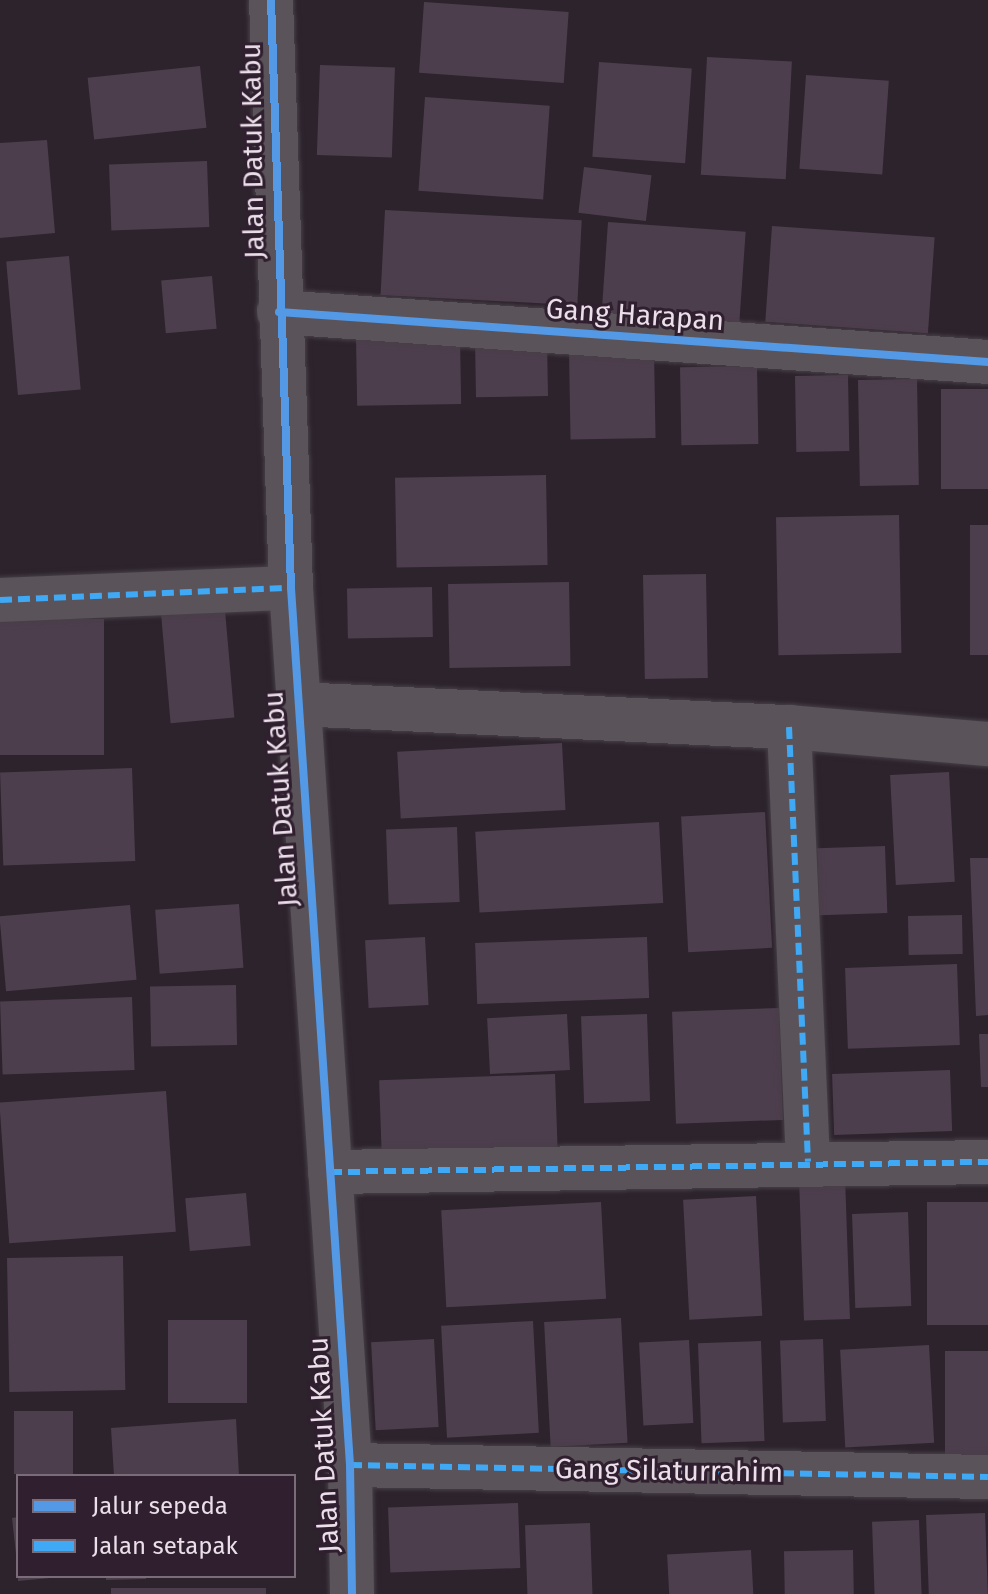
<!DOCTYPE html>
<style>
body{margin:0}
#map{position:relative;width:988px;height:1594px;overflow:hidden;background:#2c232c;font-family:"Fira Sans",sans-serif}
div>[style]{position:absolute}
.building>*{inset:0;background:#4d3e4d;transform-origin:0 0}
.roads{filter:drop-shadow(0 0 2px #473f47) drop-shadow(0 0 2px #473f47)}
.minor>*{height:44px;margin:-22px;padding:0 22px;transform-origin:22px;border-radius:22px;background:#5a535a}
.quiet>*{height:6px;margin-top:-3px;transform-origin:0;background:repeating-linear-gradient(90deg,#3fa9f5 0 12px,transparent 0 18px)}
.cycleway>*{height:8px;margin:-4px;padding:0 4px;transform-origin:4px;border-radius:4px;background:#5399e6}
span{translate:-50% -50%;white-space:nowrap;text-align:center;line-height:1.15;-webkit-text-stroke:6px #301f2f;paint-order:stroke}
.street-label{font-size:28px;color:#ebdfea}
.legend{position:absolute;left:16px;top:1474px;width:280px;height:104px;box-sizing:border-box;background:#301f2f;border:2px solid #7b6c7a;margin:0;padding:10px 14px;list-style:none;font-size:24px;color:#ebdfea}
.legend li{display:flex;align-items:center;gap:16px;height:40px}
.legend b{width:40px;border:2px solid #7b6c7a}
</style>
<div id="map">
<div class="building">
<div style="left:424px;top:2px;width:145px;height:71px;rotate:4deg"></div>
<div style="left:707px;top:57px;width:85px;height:118px;rotate:3deg"></div>
<div style="left:599px;top:62px;width:93px;height:95px;rotate:4deg"></div>
<div style="left:320px;top:65px;width:75px;height:90px;rotate:2deg"></div>
<div style="left:200px;top:66px;width:62px;height:113px;rotate:84deg"></div>
<div style="left:806px;top:75px;width:83px;height:94px;rotate:4deg"></div>
<div style="left:425px;top:97px;width:125px;height:94px;rotate:4deg"></div>
<div style="clip-path:polygon(47px 140px,55px 233px,0 238px,0 143px)"></div>
<div style="left:207px;top:161px;width:66px;height:98px;rotate:88deg"></div>
<div style="left:584px;top:167px;width:68px;height:46px;rotate:7deg"></div>
<div style="left:385px;top:210px;width:197px;height:85px;rotate:3deg"></div>
<div style="left:608px;top:222px;width:138px;height:103px;rotate:4deg"></div>
<div style="left:772px;top:226px;width:163px;height:96px;rotate:4deg"></div>
<div style="left:69px;top:256px;width:134px;height:63px;rotate:85deg"></div>
<div style="left:212px;top:276px;width:53px;height:51px;rotate:85deg"></div>
<div style="left:460px;top:337px;width:67px;height:104px;rotate:89deg"></div>
<div style="left:547px;top:339px;width:57px;height:72px;rotate:89deg"></div>
<div style="left:654px;top:350px;width:88px;height:85px;rotate:89deg"></div>
<div style="left:757px;top:366px;width:78px;height:77px;rotate:89deg"></div>
<div style="left:848px;top:375px;width:76px;height:53px;rotate:89deg"></div>
<div style="left:917px;top:379px;width:106px;height:59px;rotate:89deg"></div>
<div style="left:941px;top:389px;width:47px;height:100px"></div>
<div style="left:546px;top:475px;width:90px;height:151px;rotate:89deg"></div>
<div style="left:899px;top:515px;width:138px;height:123px;rotate:89deg"></div>
<div style="left:970px;top:525px;width:18px;height:130px"></div>
<div style="left:706px;top:574px;width:104px;height:63px;rotate:89deg"></div>
<div style="left:569px;top:582px;width:84px;height:121px;rotate:89deg"></div>
<div style="left:432px;top:587px;width:50px;height:85px;rotate:89deg"></div>
<div style="left:224px;top:599px;width:119px;height:64px;rotate:85deg"></div>
<div style="left:0;top:619px;width:104px;height:136px"></div>
<div style="left:562px;top:743px;width:67px;height:165px;rotate:87deg"></div>
<div style="left:132px;top:768px;width:93px;height:132px;rotate:88deg"></div>
<div style="left:949px;top:772px;width:110px;height:59px;rotate:87deg"></div>
<div style="left:765px;top:812px;width:136px;height:84px;rotate:87deg"></div>
<div style="left:659px;top:822px;width:81px;height:184px;rotate:87deg"></div>
<div style="left:457px;top:827px;width:75px;height:71px;rotate:88deg"></div>
<div style="left:885px;top:846px;width:67px;height:68px;rotate:88deg"></div>
<div style="clip-path:polygon(970px 858px,988px 858px,988px 1015px,976px 1016px)"></div>
<div style="left:239px;top:904px;width:64px;height:84px;rotate:86deg"></div>
<div style="left:130px;top:905px;width:75px;height:131px;rotate:85deg"></div>
<div style="left:962px;top:915px;width:39px;height:54px;rotate:89deg"></div>
<div style="left:425px;top:937px;width:68px;height:60px;rotate:87deg"></div>
<div style="left:647px;top:937px;width:61px;height:172px;rotate:88deg"></div>
<div style="left:957px;top:964px;width:81px;height:112px;rotate:88deg"></div>
<div style="left:236px;top:985px;width:60px;height:86px;rotate:89deg"></div>
<div style="left:132px;top:997px;width:73px;height:132px;rotate:88deg"></div>
<div style="left:779px;top:1008px;width:112px;height:107px;rotate:88deg"></div>
<div style="left:567px;top:1014px;width:56px;height:80px;rotate:87deg"></div>
<div style="left:647px;top:1014px;width:87px;height:66px;rotate:88deg"></div>
<div style="clip-path:polygon(979px 1034px,988px 1034px,988px 1087px,981px 1087px)"></div>
<div style="left:950px;top:1070px;width:61px;height:118px;rotate:88deg"></div>
<div style="left:555px;top:1074px;width:77px;height:176px;rotate:88deg"></div>
<div style="left:166px;top:1091px;width:141px;height:167px;rotate:86deg"></div>
<div style="left:845px;top:1177px;width:142px;height:46px;rotate:88deg"></div>
<div style="left:246px;top:1193px;width:53px;height:61px;rotate:85deg"></div>
<div style="left:756px;top:1196px;width:120px;height:73px;rotate:87deg"></div>
<div style="left:601px;top:1202px;width:97px;height:160px;rotate:87deg"></div>
<div style="left:988px;top:1202px;width:123px;height:61px;rotate:90deg"></div>
<div style="left:908px;top:1212px;width:94px;height:56px;rotate:88deg"></div>
<div style="left:123px;top:1256px;width:134px;height:116px;rotate:89deg"></div>
<div style="left:621px;top:1318px;width:125px;height:77px;rotate:87deg"></div>
<div style="left:168px;top:1320px;width:79px;height:83px"></div>
<div style="left:533px;top:1321px;width:112px;height:92px;rotate:87deg"></div>
<div style="left:434px;top:1339px;width:88px;height:63px;rotate:87deg"></div>
<div style="left:823px;top:1339px;width:82px;height:43px;rotate:88deg"></div>
<div style="left:689px;top:1340px;width:83px;height:50px;rotate:87deg"></div>
<div style="left:761px;top:1341px;width:100px;height:63px;rotate:88deg"></div>
<div style="left:929px;top:1345px;width:98px;height:89px;rotate:87deg"></div>
<div style="left:988px;top:1351px;width:107px;height:43px;rotate:90deg"></div>
<div style="left:14px;top:1411px;width:59px;height:63px"></div>
<div style="clip-path:polygon(236px 1419px,239px 1476px,114px 1476px,111px 1428px)"></div>
<div style="left:518px;top:1503px;width:65px;height:130px;rotate:88deg"></div>
<div style="left:985px;top:1513px;width:81px;height:59px;rotate:88deg"></div>
<div style="clip-path:polygon(18px 1517px,18px 1554px,16px 1554px,12px 1518px)"></div>
<div style="left:919px;top:1520px;width:74px;height:47px;rotate:88deg"></div>
<div style="left:590px;top:1523px;width:71px;height:65px;rotate:88deg"></div>
<div style="left:751px;top:1550px;width:44px;height:84px;rotate:87deg"></div>
<div style="left:853px;top:1550px;width:44px;height:69px;rotate:89deg"></div>
<div style="clip-path:polygon(18px 1576px,50px 1576px,50px 1578px,18px 1581px)"></div>
<div style="clip-path:polygon(106px 1576px,146px 1576px,146px 1579px,106px 1580px)"></div>
<div style="left:111px;top:1588px;width:155px;height:6px"></div>
</div>
<div class="roads">
<div class="minor">
<div style="left:271px;top:0;width:588px;rotate:88.05deg"></div>
<div style="left:291px;top:588px;width:879px;rotate:86.15deg"></div>
<div style="left:350px;top:1465px;width:129px;rotate:89.1deg"></div>
<div style="left:279px;top:312px;width:711px;rotate:4.03deg"></div>
<div style="left:0;top:600px;width:291px;rotate:-2.4deg"></div>
<div style="left:297px;top:704px;width:493px;rotate:2.7deg"></div>
<div style="left:789px;top:727px;width:200px;rotate:4.9deg"></div>
<div style="left:789px;top:727px;width:435px;rotate:87.5deg"></div>
<div style="left:330px;top:1172px;width:658px;rotate:-0.87deg"></div>
<div style="left:350px;top:1465px;width:638px;rotate:1.08deg"></div>
</div>
</div>
<div class="quiet">
<div style="left:0;top:600px;width:291px;rotate:-2.4deg"></div>
<div style="left:789px;top:727px;width:435px;rotate:87.5deg"></div>
<div style="left:330px;top:1172px;width:658px;rotate:-0.87deg"></div>
<div style="left:350px;top:1465px;width:638px;rotate:1.08deg"></div>
</div>
<div class="cycleway">
<div style="left:271px;top:0;width:588px;rotate:88.05deg"></div>
<div style="left:291px;top:588px;width:879px;rotate:86.15deg"></div>
<div style="left:350px;top:1465px;width:129px;rotate:89.1deg"></div>
<div style="left:279px;top:312px;width:711px;rotate:4.03deg"></div>
</div>
<div class="street-label">
<span style="left:253px;top:151px;rotate:-91deg">Jalan Datuk Kabu</span>
<span style="left:635px;top:315px;rotate:4deg">Gang Harapan</span>
<span style="left:281px;top:799px;rotate:-94deg">Jalan Datuk Kabu</span>
<span style="left:324px;top:1445px;rotate:-93deg">Jalan Datuk Kabu</span>
<span style="left:669px;top:1471px;rotate:1deg">Gang Silaturrahim</span>
</div>
<ul class="legend">
<li><b style="height:10px;background:#5399e6"></b>Jalur sepeda</li>
<li><b style="height:10px;background:#3fa9f5"></b>Jalan setapak</li>
</ul>
</div>
